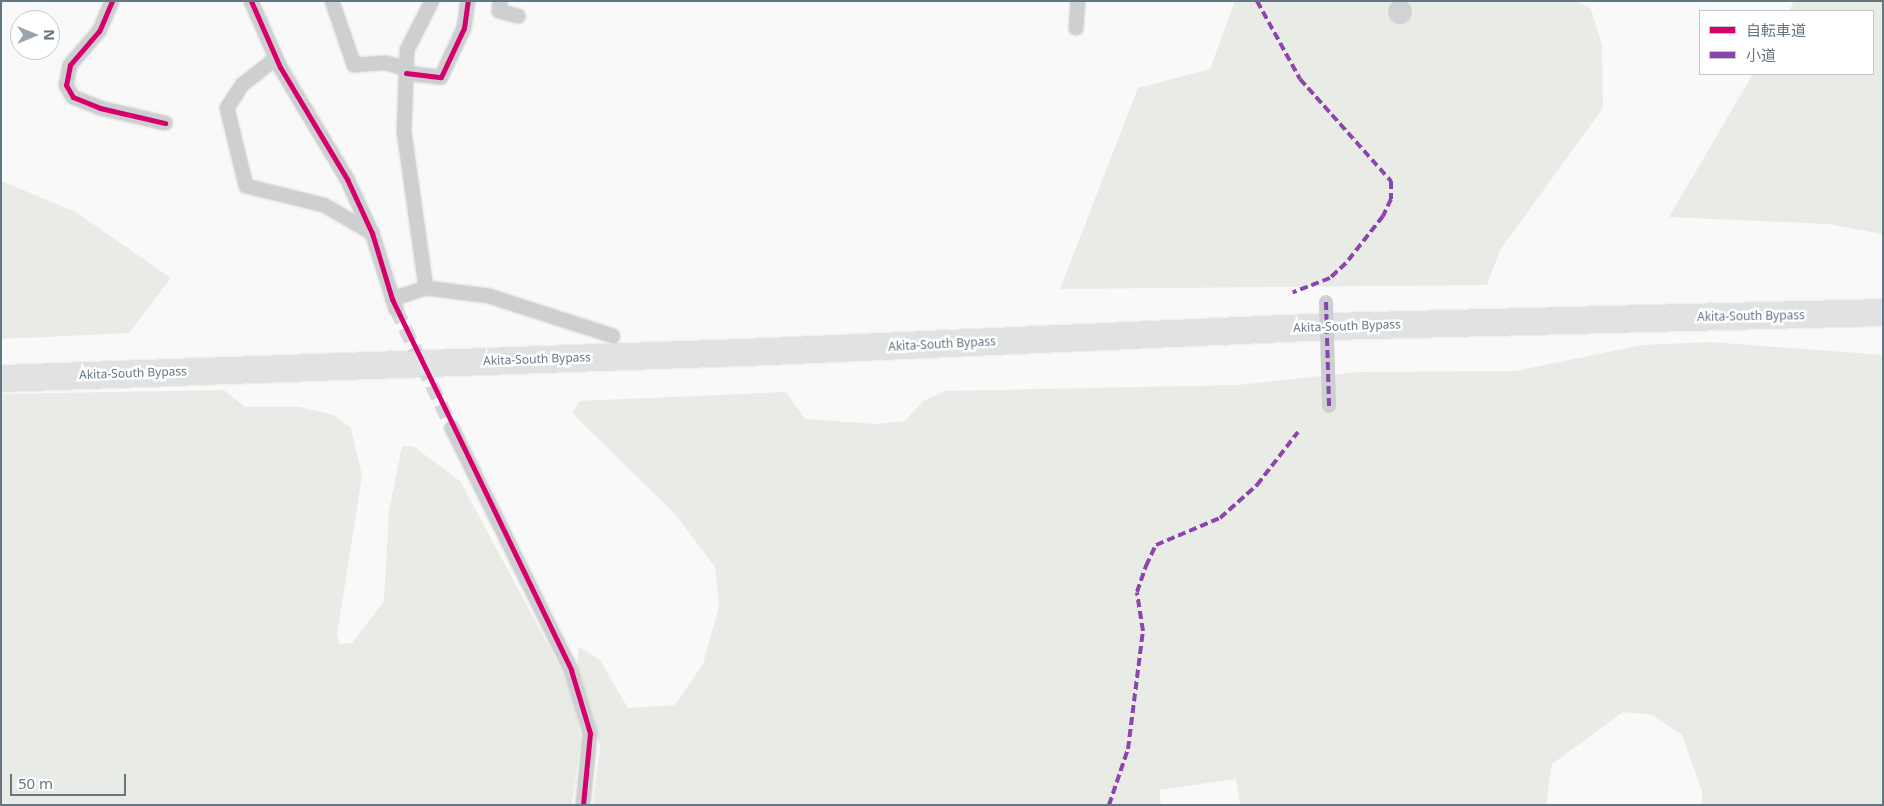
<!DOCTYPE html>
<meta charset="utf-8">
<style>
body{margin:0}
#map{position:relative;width:1884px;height:806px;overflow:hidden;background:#f9f9f9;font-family:"Noto Sans","Noto Sans JP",sans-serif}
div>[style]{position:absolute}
.green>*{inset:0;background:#e8ebe6}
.building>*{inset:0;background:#d0d2d3}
.round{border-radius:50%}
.street-tunnel>*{height:14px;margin-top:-7px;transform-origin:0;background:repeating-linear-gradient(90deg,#d4d8dc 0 14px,transparent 0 21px)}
.roads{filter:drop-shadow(0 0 1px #d5d6d6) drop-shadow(0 0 1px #d5d6d6)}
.street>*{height:14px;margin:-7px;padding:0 7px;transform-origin:7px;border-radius:7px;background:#cecfd0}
.highway>*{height:25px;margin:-12.5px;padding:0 12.5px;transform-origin:12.5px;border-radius:12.5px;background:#e1e2e2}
.street-bridge>*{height:14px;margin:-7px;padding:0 7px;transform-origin:7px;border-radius:7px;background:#cecfd0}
.quiet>*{height:4px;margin-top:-2px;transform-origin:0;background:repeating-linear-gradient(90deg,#8e44ad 0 8px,transparent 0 12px)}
.cycleway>*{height:5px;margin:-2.5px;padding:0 2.5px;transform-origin:2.5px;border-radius:2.5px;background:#d6006c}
span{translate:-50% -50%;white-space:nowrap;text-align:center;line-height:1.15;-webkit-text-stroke:5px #fff;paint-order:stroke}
.street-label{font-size:12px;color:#657683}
.frame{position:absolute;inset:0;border:2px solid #657683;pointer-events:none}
.legend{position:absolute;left:1699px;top:10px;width:175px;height:65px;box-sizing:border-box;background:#fff;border:1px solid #c1c8cd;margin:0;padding:6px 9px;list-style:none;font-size:15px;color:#657683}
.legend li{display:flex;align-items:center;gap:10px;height:25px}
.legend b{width:25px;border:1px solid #c1c8cd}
.north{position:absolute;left:10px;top:10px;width:50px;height:50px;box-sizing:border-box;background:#fff;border:1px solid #c1c8cd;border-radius:50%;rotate:90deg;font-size:14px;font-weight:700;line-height:20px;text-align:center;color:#657683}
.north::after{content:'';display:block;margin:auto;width:18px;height:22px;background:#99a4ac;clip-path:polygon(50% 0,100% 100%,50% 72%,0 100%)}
.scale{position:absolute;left:10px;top:774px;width:116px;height:22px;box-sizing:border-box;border:2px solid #657683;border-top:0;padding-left:6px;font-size:15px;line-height:18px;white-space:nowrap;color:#657683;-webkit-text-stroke:4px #fff;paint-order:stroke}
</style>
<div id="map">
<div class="green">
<div style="clip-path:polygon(1235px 1px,1576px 1px,1591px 9px,1602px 45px,1603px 108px,1500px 250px,1487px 285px,1060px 289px,1138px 88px,1210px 69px)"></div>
<div style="clip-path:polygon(1794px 1px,1883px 1px,1883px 234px,1827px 224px,1669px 217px,1753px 74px,1873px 74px,1873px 11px,1789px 11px)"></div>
<div style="clip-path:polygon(1px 181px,74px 211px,171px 278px,129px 333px,1px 339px)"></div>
<div style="clip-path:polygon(1710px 342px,1883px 355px,1883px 805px,1702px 805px,1702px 791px,1682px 735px,1652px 715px,1623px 712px,1552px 764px,1546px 805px,1240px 805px,1236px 779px,1159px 790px,1161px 805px,593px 805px,600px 746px,577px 665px,579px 647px,600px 660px,628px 708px,675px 705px,703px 664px,719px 606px,715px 567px,675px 514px,572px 413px,580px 401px,786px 392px,805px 419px,876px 424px,905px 421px,923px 401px,946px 391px,1238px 385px,1359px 372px,1515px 371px,1643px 345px)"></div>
<div style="clip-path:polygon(224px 390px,245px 407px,299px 407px,334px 415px,351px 428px,362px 476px,337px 635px,340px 644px,352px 643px,384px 601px,389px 511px,402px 446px,413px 446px,460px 481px,573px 691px,581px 740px,572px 805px,1px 805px,1px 394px)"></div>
</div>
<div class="building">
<div class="round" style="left:1388px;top:0;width:24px;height:24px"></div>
</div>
<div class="street-tunnel">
<div style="left:396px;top:309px;width:132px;rotate:64.8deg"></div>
</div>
<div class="roads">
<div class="street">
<div style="left:112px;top:1px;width:33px;rotate:113deg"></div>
<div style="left:99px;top:31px;width:45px;rotate:130.5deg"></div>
<div style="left:70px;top:65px;width:20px;rotate:101deg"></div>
<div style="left:66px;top:85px;width:14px;rotate:60deg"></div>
<div style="left:73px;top:97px;width:29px;rotate:22deg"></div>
<div style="left:100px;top:108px;width:67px;rotate:13deg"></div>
<div style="left:251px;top:1px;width:72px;rotate:66.3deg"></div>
<div style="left:280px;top:67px;width:131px;rotate:59.1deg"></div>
<div style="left:347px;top:179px;width:60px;rotate:65.2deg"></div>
<div style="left:372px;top:233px;width:80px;rotate:72.5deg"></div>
<div style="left:332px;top:1px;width:68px;rotate:71deg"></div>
<div style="left:354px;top:65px;width:32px;rotate:-4deg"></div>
<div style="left:386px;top:63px;width:22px;rotate:16deg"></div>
<div style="left:500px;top:1px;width:10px;rotate:96deg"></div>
<div style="left:499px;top:11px;width:20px;rotate:15deg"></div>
<div style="left:1076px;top:28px;width:27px;rotate:-86deg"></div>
<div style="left:276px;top:58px;width:43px;rotate:141.5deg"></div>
<div style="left:242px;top:85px;width:27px;rotate:123deg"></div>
<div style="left:227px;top:108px;width:80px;rotate:76.3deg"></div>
<div style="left:246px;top:186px;width:80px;rotate:13.7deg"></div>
<div style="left:324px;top:205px;width:56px;rotate:30.3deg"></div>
<div style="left:406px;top:73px;width:35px;rotate:7deg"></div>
<div style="left:441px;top:77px;width:54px;rotate:-64.9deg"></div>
<div style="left:464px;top:28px;width:27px;rotate:-82deg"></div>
<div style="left:426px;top:288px;width:158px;rotate:-98deg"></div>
<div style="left:404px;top:132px;width:82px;rotate:-87.9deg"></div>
<div style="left:407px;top:50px;width:55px;rotate:-63deg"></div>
<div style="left:392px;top:299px;width:36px;rotate:-18deg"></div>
<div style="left:426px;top:288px;width:64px;rotate:7.2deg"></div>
<div style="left:489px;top:296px;width:130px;rotate:17.9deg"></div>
<div style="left:452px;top:428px;width:270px;rotate:63.8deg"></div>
<div style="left:571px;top:670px;width:66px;rotate:73.2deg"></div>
<div style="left:590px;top:733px;width:72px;rotate:95.6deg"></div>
</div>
<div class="highway">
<div style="left:1px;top:378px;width:768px;rotate:-2.01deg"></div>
<div style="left:769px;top:351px;width:563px;rotate:-2.55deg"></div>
<div style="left:1331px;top:326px;width:552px;rotate:-1.45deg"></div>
</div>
</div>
<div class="street-bridge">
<div style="left:1326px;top:302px;width:104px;rotate:88.3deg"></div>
</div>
<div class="quiet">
<div style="left:1257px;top:1px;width:89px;rotate:61.1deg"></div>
<div style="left:1300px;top:79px;width:137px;rotate:48.3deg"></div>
<div style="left:1391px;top:181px;width:18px;rotate:90deg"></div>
<div style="left:1391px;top:199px;width:19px;rotate:115deg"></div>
<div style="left:1383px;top:216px;width:60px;rotate:128.2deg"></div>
<div style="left:1346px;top:263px;width:22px;rotate:137deg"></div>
<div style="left:1330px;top:278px;width:40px;rotate:159deg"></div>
<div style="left:1326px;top:302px;width:104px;rotate:88.3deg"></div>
<div style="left:1109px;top:805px;width:59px;rotate:-71.3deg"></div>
<div style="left:1128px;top:749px;width:119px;rotate:-82.8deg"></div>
<div style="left:1143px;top:631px;width:39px;rotate:-99deg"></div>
<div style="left:1137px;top:592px;width:28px;rotate:-71deg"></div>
<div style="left:1146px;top:566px;width:23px;rotate:-65deg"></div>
<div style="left:1156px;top:545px;width:69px;rotate:-22.9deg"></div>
<div style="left:1220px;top:518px;width:50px;rotate:-41.7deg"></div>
<div style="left:1257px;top:485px;width:67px;rotate:-52.3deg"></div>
</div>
<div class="cycleway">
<div style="left:112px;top:1px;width:33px;rotate:113deg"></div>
<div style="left:99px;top:31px;width:45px;rotate:130.5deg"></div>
<div style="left:70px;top:65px;width:20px;rotate:101deg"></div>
<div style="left:66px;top:85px;width:14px;rotate:60deg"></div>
<div style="left:73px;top:97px;width:29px;rotate:22deg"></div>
<div style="left:100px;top:108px;width:67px;rotate:13deg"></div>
<div style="left:251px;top:1px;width:72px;rotate:66.3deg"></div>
<div style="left:280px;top:67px;width:131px;rotate:59.1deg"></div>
<div style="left:347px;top:179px;width:60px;rotate:65.2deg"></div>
<div style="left:372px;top:233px;width:69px;rotate:73.1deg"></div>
<div style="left:392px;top:299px;width:412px;rotate:64.2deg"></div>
<div style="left:571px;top:670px;width:66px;rotate:73.2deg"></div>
<div style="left:590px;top:733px;width:72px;rotate:95.6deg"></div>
<div style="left:406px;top:73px;width:35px;rotate:7deg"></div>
<div style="left:441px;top:77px;width:54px;rotate:-64.9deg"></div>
<div style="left:464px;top:28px;width:27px;rotate:-82deg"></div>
</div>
<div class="street-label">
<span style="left:1751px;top:316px;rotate:-1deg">Akita-South Bypass</span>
<span style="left:1347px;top:326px;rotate:-2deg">Akita-South Bypass</span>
<span style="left:942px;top:344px;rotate:-3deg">Akita-South Bypass</span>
<span style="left:537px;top:359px;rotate:-2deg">Akita-South Bypass</span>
<span style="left:133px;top:373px;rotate:-2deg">Akita-South Bypass</span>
</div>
<div class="frame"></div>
<ul class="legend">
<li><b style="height:6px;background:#d6006c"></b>自転車道</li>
<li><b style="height:6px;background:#8e44ad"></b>小道</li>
</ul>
<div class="north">N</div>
<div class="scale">50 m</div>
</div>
